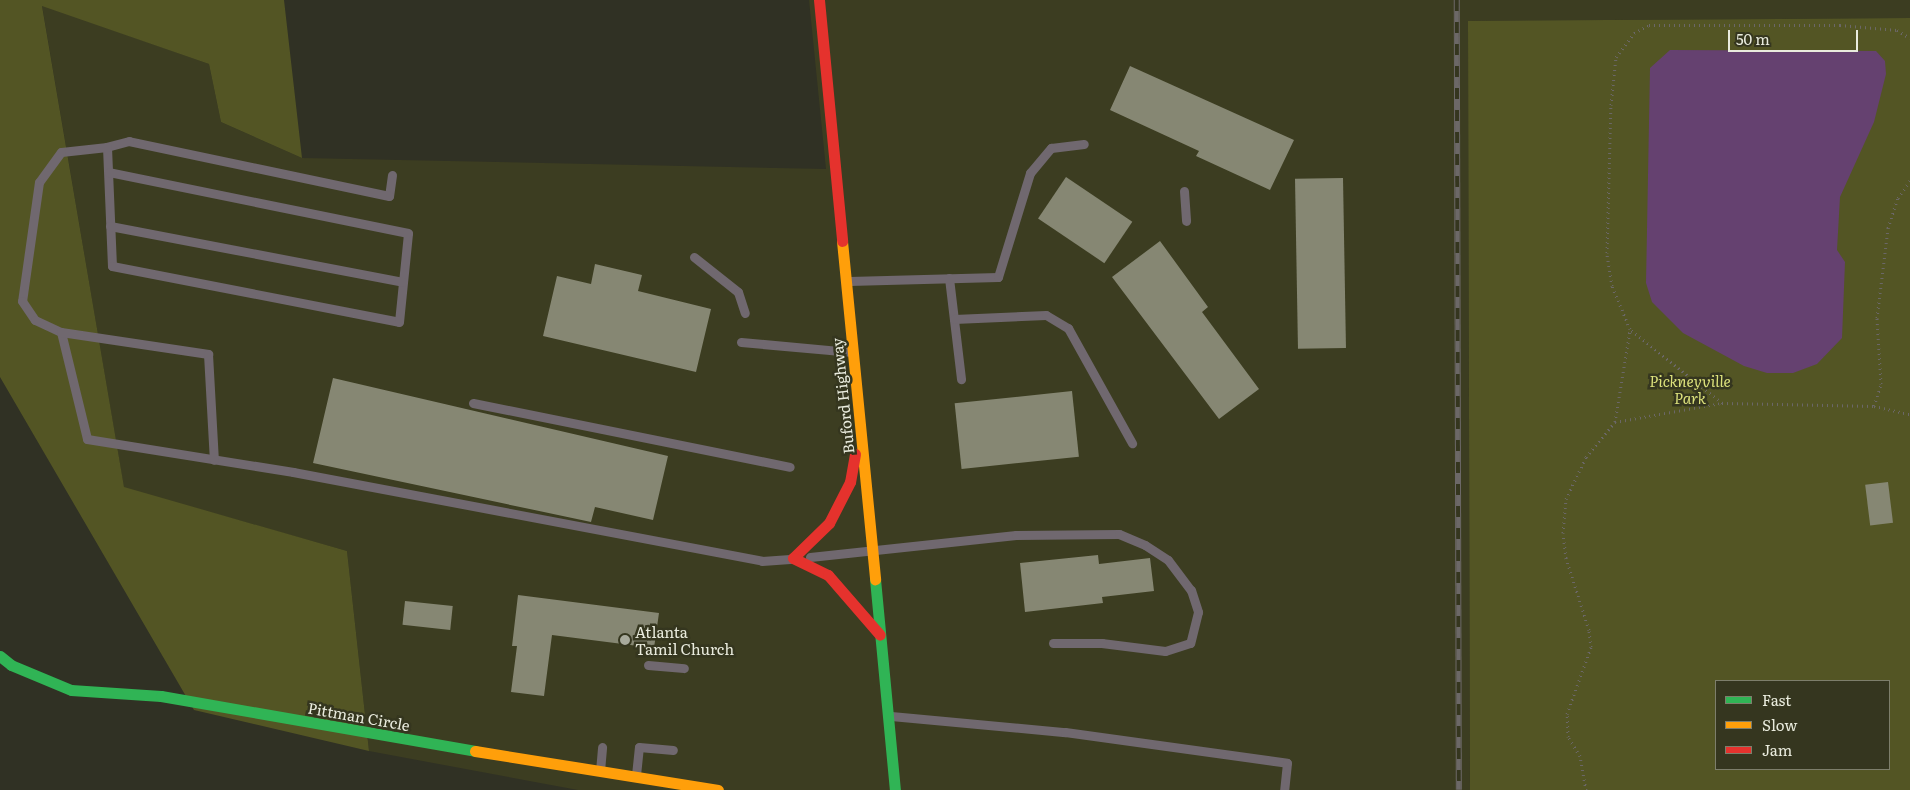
<!DOCTYPE html>
<style>
body{margin:0}
#map{position:relative;width:1910px;height:790px;overflow:hidden;background:#303124;font-family:Literata,serif}
div>[style]{position:absolute}
.built>*{inset:0;background:#3c3d21}
.green>*{inset:0;background:#535524}
.water>*{inset:0;background:#654170}
.building>*{inset:0;background:#868773;transform-origin:0 0}
.path>*{height:3px;margin-top:-1.5px;transform-origin:0;background:repeating-linear-gradient(90deg,#6b6767 0 1px,transparent 0 5px)}
.lane>*{height:9px;margin:-4.5px;padding:0 4.5px;transform-origin:4.5px;border-radius:4.5px;background:#70686f}
.fast>*{height:11px;margin:-5.5px;padding:0 5.5px;transform-origin:5.5px;border-radius:5.5px;background:#30b455}
.slow>*{height:11px;margin:-5.5px;padding:0 5.5px;transform-origin:5.5px;border-radius:5.5px;background:#ff9f0a}
.jam>*{height:11px;margin:-5.5px;padding:0 5.5px;transform-origin:5.5px;border-radius:5.5px;background:#e5322d}
.rail>*{height:5.5px;margin-top:-2.75px;transform-origin:0;background:repeating-linear-gradient(90deg,#35361f 0 11px,#6c6867 0 22px);box-sizing:border-box;border-block:1px solid #6c6867}
.dots>*{width:14px;height:14px;translate:-50% -50%;box-sizing:border-box;border:2px solid #35361f;border-radius:50%}
span{translate:-50% -50%;white-space:nowrap;text-align:center;line-height:1.15;-webkit-text-stroke:5px #35361f;paint-order:stroke}
.park-label{font-size:15px;color:#dde27c;font-style:italic}
.street-label{font-size:15px;color:#e9ebdd}
.poi-label{font-size:15px;color:#e9ebdd}
.left{translate:0 -50%;text-align:left}
.legend{position:absolute;left:1715px;top:680px;width:175px;height:90px;box-sizing:border-box;background:#35361f;border:1px solid #7d7e6b;margin:0;padding:6px 9px;list-style:none;font-size:15px;color:#e9ebdd}
.legend li{display:flex;align-items:center;gap:10px;height:25px}
.legend b{width:25px;border:1px solid #7d7e6b}
.scale{position:absolute;left:1728px;top:30px;width:130px;height:22px;box-sizing:border-box;border:2px solid #e9ebdd;border-top:0;padding-left:6px;font-size:15px;line-height:18px;white-space:nowrap;color:#e9ebdd;-webkit-text-stroke:4px #35361f;paint-order:stroke}
</style>
<div id="map">
<div class="built">
<div style="clip-path:polygon(809px 0,1910px 0,1910px 18px,1468px 21px,1470px 790px,578px 790px,369px 751px,347px 551px,124px 488px,42px 5px,209px 64px,221px 122px,302px 158px,826px 169px)"></div>
</div>
<div class="green">
<div style="clip-path:polygon(0 0,284px 0,302px 158px,221px 122px,209px 64px,42px 6px,124px 487px,347px 551px,369px 751px,194px 710px,0 377px)"></div>
<div style="clip-path:polygon(evenodd,1910px 18px,1910px 790px,1470px 790px,1468px 21px,1910px 18px,1716px 681px,1889px 681px,1889px 769px,1716px 769px,1716px 681px)"></div>
</div>
<div class="water">
<div style="clip-path:polygon(1670px 50px,1876px 51px,1885px 61px,1886px 74px,1874px 122px,1840px 197px,1837px 250px,1845px 262px,1842px 338px,1817px 364px,1793px 373px,1767px 373px,1744px 366px,1683px 333px,1652px 302px,1646px 283px,1650px 68px)"></div>
</div>
<div class="building">
<div style="clip-path:polygon(1130px 66px,1294px 140px,1270px 190px,1196px 156px,1199px 151px,1110px 110px)"></div>
<div style="left:1066px;top:177px;width:80px;height:50px;rotate:34deg"></div>
<div style="left:1343px;top:178px;width:170px;height:48px;rotate:89deg"></div>
<div style="clip-path:polygon(1160px 241px,1208px 307px,1202px 312px,1259px 389px,1219px 419px,1112px 277px)"></div>
<div style="clip-path:polygon(595px 264px,642px 275px,638px 291px,711px 309px,696px 372px,543px 336px,557px 276px,591px 284px)"></div>
<div style="clip-path:polygon(333px 378px,668px 456px,653px 520px,595px 507px,591px 522px,313px 463px)"></div>
<div style="left:1072px;top:391px;width:66px;height:118px;rotate:84deg"></div>
<div style="left:1888px;top:482px;width:41px;height:23px;rotate:83deg"></div>
<div style="clip-path:polygon(1098px 555px,1099px 564px,1150px 558px,1154px 591px,1102px 597px,1103px 603px,1025px 612px,1020px 563px)"></div>
<div style="clip-path:polygon(518px 595px,659px 613px,654px 648px,552px 635px,544px 696px,511px 692px,517px 646px,512px 646px)"></div>
<div style="left:405px;top:601px;width:48px;height:24px;rotate:6deg"></div>
</div>
<div class="path">
<div style="left:1722px;top:403px;width:118px;rotate:-141.2deg"></div>
<div style="left:1630px;top:329px;width:47px;rotate:-112.7deg"></div>
<div style="left:1612px;top:286px;width:33px;rotate:-99deg"></div>
<div style="left:1607px;top:253px;width:148px;rotate:-88.5deg"></div>
<div style="left:1611px;top:105px;width:48px;rotate:-84.1deg"></div>
<div style="left:1616px;top:57px;width:30px;rotate:-53deg"></div>
<div style="left:1634px;top:33px;width:17px;rotate:-28deg"></div>
<div style="left:1649px;top:25px;width:191px"></div>
<div style="left:1840px;top:25px;width:57px;rotate:5deg"></div>
<div style="left:1897px;top:30px;width:15px;rotate:32deg"></div>
<div style="left:1874px;top:406px;width:23px;rotate:-72deg"></div>
<div style="left:1881px;top:384px;width:66px;rotate:-93.5deg"></div>
<div style="left:1877px;top:318px;width:91px;rotate:-83deg"></div>
<div style="left:1888px;top:228px;width:32px;rotate:-72deg"></div>
<div style="left:1898px;top:198px;width:22px;rotate:-56deg"></div>
<div style="left:1615px;top:422px;width:109px;rotate:-10.1deg"></div>
<div style="left:1722px;top:403px;width:152px;rotate:1.1deg"></div>
<div style="left:1874px;top:406px;width:37px;rotate:13deg"></div>
<div style="left:1586px;top:790px;width:35px;rotate:-100deg"></div>
<div style="left:1580px;top:756px;width:22px;rotate:-122deg"></div>
<div style="left:1568px;top:737px;width:23px;rotate:-92deg"></div>
<div style="left:1567px;top:714px;width:71px;rotate:-70.3deg"></div>
<div style="left:1591px;top:647px;width:17px;rotate:-97deg"></div>
<div style="left:1589px;top:630px;width:76px;rotate:-107.7deg"></div>
<div style="left:1566px;top:558px;width:25px;rotate:-97deg"></div>
<div style="left:1563px;top:533px;width:34px;rotate:-85deg"></div>
<div style="left:1566px;top:499px;width:47px;rotate:-64.5deg"></div>
<div style="left:1586px;top:457px;width:45px;rotate:-50.4deg"></div>
<div style="left:1615px;top:422px;width:93px;rotate:-80.7deg"></div>
</div>
<div class="lane">
<div style="left:107px;top:147px;width:119px;rotate:87.6deg"></div>
<div style="left:112px;top:266px;width:292px;rotate:11deg"></div>
<div style="left:399px;top:322px;width:89px;rotate:-84.2deg"></div>
<div style="left:408px;top:233px;width:305px;rotate:-168.5deg"></div>
<div style="left:392px;top:175px;width:21px;rotate:98deg"></div>
<div style="left:389px;top:196px;width:266px;rotate:-168.1deg"></div>
<div style="left:129px;top:141px;width:23px;rotate:165deg"></div>
<div style="left:107px;top:147px;width:46px;rotate:173.8deg"></div>
<div style="left:61px;top:152px;width:37px;rotate:126deg"></div>
<div style="left:39px;top:182px;width:120px;rotate:98.1deg"></div>
<div style="left:22px;top:301px;width:23px;rotate:56deg"></div>
<div style="left:35px;top:320px;width:29px;rotate:25deg"></div>
<div style="left:61px;top:332px;width:110px;rotate:76.3deg"></div>
<div style="left:87px;top:439px;width:209px;rotate:9.1deg"></div>
<div style="left:293px;top:472px;width:477px;rotate:10.7deg"></div>
<div style="left:762px;top:561px;width:28px;rotate:-4deg"></div>
<div style="left:1184px;top:191px;width:30px;rotate:86deg"></div>
<div style="left:110px;top:226px;width:298px;rotate:10.8deg"></div>
<div style="left:694px;top:257px;width:56px;rotate:38.5deg"></div>
<div style="left:738px;top:292px;width:22px;rotate:72deg"></div>
<div style="left:949px;top:278px;width:102px;rotate:83.2deg"></div>
<div style="left:849px;top:281px;width:149px;rotate:-1.5deg"></div>
<div style="left:998px;top:277px;width:109px;rotate:-72.9deg"></div>
<div style="left:1030px;top:173px;width:33px;rotate:-50deg"></div>
<div style="left:1051px;top:148px;width:33px;rotate:-7deg"></div>
<div style="left:954px;top:319px;width:92px;rotate:-2.5deg"></div>
<div style="left:1046px;top:315px;width:26px;rotate:31deg"></div>
<div style="left:1068px;top:328px;width:132px;rotate:60.9deg"></div>
<div style="left:61px;top:332px;width:149px;rotate:8.5deg"></div>
<div style="left:208px;top:354px;width:106px;rotate:86.8deg"></div>
<div style="left:741px;top:342px;width:109px;rotate:5.2deg"></div>
<div style="left:473px;top:403px;width:323px;rotate:11.4deg"></div>
<div style="left:810px;top:557px;width:207px;rotate:-6.1deg"></div>
<div style="left:1016px;top:535px;width:103px;rotate:-0.6deg"></div>
<div style="left:1119px;top:534px;width:28px;rotate:23deg"></div>
<div style="left:1145px;top:545px;width:27px;rotate:33deg"></div>
<div style="left:1168px;top:560px;width:38px;rotate:53deg"></div>
<div style="left:1191px;top:590px;width:23px;rotate:72deg"></div>
<div style="left:1198px;top:612px;width:32px;rotate:104deg"></div>
<div style="left:1190px;top:643px;width:26px;rotate:162deg"></div>
<div style="left:1165px;top:651px;width:64px;rotate:-172.8deg"></div>
<div style="left:1102px;top:643px;width:49px;rotate:180deg"></div>
<div style="left:648px;top:665px;width:36px;rotate:5deg"></div>
<div style="left:891px;top:716px;width:175px;rotate:5.3deg"></div>
<div style="left:1065px;top:732px;width:224px;rotate:7.9deg"></div>
<div style="left:1287px;top:763px;width:27px;rotate:96deg"></div>
<div style="left:600px;top:771px;width:24px;rotate:-85deg"></div>
<div style="left:636px;top:775px;width:28px;rotate:-84deg"></div>
<div style="left:639px;top:747px;width:34px;rotate:5deg"></div>
</div>
<div class="fast">
<div style="left:875px;top:579px;width:212px;rotate:84.6deg"></div>
<div style="left:0;top:656px;width:14px;rotate:39deg"></div>
<div style="left:11px;top:665px;width:65px;rotate:22.6deg"></div>
<div style="left:71px;top:690px;width:90px;rotate:3.8deg"></div>
<div style="left:161px;top:696px;width:319px;rotate:9.9deg"></div>
</div>
<div class="slow">
<div style="left:842px;top:241px;width:340px;rotate:84.4deg"></div>
<div style="left:475px;top:751px;width:246px;rotate:9.1deg"></div>
</div>
<div class="jam">
<div style="left:819px;top:0;width:242px;rotate:84.5deg"></div>
<div style="left:855px;top:454px;width:28px;rotate:100deg"></div>
<div style="left:850px;top:482px;width:46px;rotate:117.1deg"></div>
<div style="left:829px;top:523px;width:50px;rotate:135.8deg"></div>
<div style="left:793px;top:558px;width:39px;rotate:26deg"></div>
<div style="left:828px;top:575px;width:79px;rotate:49.1deg"></div>
</div>
<div class="rail">
<div style="left:1457px;top:0;width:790px;rotate:89.85deg"></div>
</div>
<div class="dots">
<div style="left:625px;top:640px;background:#a8aa9c"></div>
</div>
<div class="park-label">
<span style="left:1690px;top:389px">Pickneyville<br>Park</span>
</div>
<div class="street-label">
<span style="left:842px;top:396px;rotate:-96deg">Buford Highway</span>
<span style="left:359px;top:716px;rotate:10deg">Pittman Circle</span>
</div>
<div class="poi-label">
<span class="left" style="left:635px;top:640px">Atlanta<br>Tamil Church</span>
</div>
<ul class="legend">
<li><b style="height:6px;background:#30b455"></b>Fast</li>
<li><b style="height:6px;background:#ff9f0a"></b>Slow</li>
<li><b style="height:6px;background:#e5322d"></b>Jam</li>
</ul>
<div class="scale">50 m</div>
</div>
